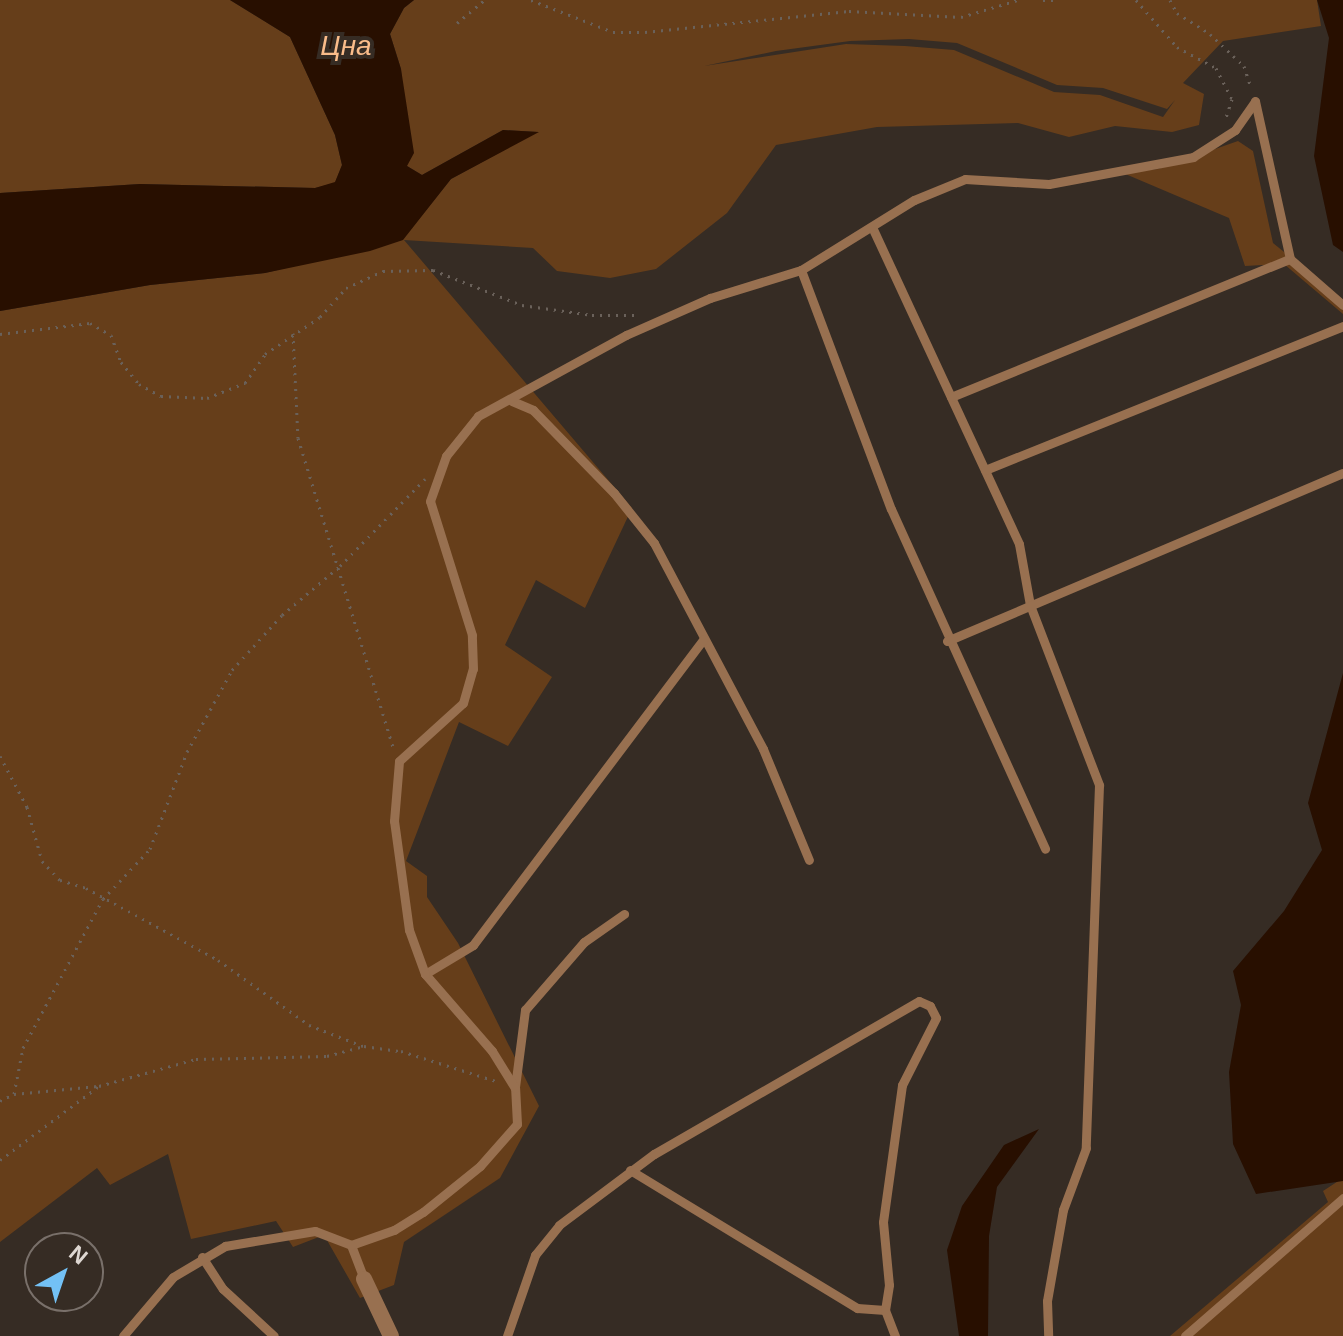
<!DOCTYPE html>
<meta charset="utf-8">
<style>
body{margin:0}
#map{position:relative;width:1343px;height:1336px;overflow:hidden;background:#362c24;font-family:Helvetica,sans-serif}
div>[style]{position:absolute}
.green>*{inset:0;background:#663e1a}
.water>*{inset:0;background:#280f00}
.path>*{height:3px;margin-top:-1.5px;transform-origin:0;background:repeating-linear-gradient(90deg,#6a615a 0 2px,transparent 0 8px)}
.service>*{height:9px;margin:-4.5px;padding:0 4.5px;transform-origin:4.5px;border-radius:4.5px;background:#987050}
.minor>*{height:16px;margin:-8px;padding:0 8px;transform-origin:8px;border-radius:8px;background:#987050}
span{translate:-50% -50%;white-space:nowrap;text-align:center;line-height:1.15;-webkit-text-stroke:8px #362c24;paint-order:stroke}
.water-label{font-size:28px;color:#fabc8a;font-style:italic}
.north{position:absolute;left:24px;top:1232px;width:80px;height:80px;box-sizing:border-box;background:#362c24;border:2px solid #79706a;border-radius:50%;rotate:40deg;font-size:22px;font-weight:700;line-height:32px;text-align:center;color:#ded7d2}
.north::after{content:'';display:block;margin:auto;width:28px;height:36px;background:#73c1f5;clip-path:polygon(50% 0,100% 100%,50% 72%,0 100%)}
</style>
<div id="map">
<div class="green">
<div style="clip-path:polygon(0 0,230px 0,290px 37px,335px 135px,342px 165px,335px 183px,315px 188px,140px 184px,0 193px)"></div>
<div style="clip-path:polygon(evenodd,414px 0,1317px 0,1321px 26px,1223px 41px,1183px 83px,1204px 94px,1199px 125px,1172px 132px,1115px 126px,1069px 137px,1018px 123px,877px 127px,776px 145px,727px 213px,656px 269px,610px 278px,557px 271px,533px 248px,404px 240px,632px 508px,585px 608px,536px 580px,505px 645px,552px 677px,508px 746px,459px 722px,406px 861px,427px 876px,427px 897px,458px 943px,539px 1106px,500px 1178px,404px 1242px,394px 1285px,360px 1298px,324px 1235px,293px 1247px,276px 1221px,191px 1239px,168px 1154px,110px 1185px,97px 1168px,0 1242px,0 311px,150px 285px,265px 273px,402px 240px,451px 179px,537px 132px,503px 130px,422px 175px,407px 166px,401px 69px,390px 34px,404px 8px,414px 0,909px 39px,957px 43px,1057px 85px,1103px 88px,1167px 109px,1175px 100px,1163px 117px,1100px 95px,1054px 92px,954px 50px,905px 46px,846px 44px,704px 66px,776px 51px,850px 41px,909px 39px)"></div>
<div style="clip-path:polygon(1238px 141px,1253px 151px,1273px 243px,1343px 300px,1343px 314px,1284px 264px,1245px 266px,1229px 218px,1123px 173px,1158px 169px)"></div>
<div style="clip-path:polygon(1343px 1178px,1343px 1336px,1170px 1336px,1328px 1202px,1323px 1191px)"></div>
</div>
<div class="water">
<div style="clip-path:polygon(230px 0,414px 0,404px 8px,390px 34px,401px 69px,414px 153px,407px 166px,422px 175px,503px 130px,539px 132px,451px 179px,403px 240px,370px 251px,265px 273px,150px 285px,0 311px,0 193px,140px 184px,315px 188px,335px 182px,342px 165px,335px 135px,290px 37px)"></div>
<div style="clip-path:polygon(1317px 0,1343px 0,1343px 252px,1333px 245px,1314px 156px,1329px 38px)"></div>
<div style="clip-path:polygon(1343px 673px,1343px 1181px,1256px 1194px,1233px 1144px,1229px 1072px,1241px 1005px,1233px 971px,1284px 911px,1322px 850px,1308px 803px)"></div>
<div style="clip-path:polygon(1039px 1129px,997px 1187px,989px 1236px,988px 1336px,959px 1336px,947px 1250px,962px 1206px,1004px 1145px)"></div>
</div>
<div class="path">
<div style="left:531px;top:0;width:88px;rotate:21.3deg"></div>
<div style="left:613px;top:32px;width:32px"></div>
<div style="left:645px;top:32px;width:205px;rotate:-5.9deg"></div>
<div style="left:849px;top:11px;width:112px;rotate:3.1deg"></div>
<div style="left:961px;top:17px;width:59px;rotate:-16.6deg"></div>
<div style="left:1043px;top:0;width:15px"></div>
<div style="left:1136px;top:0;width:62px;rotate:48.9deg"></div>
<div style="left:1177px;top:47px;width:44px;rotate:28.3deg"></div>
<div style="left:1216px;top:68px;width:35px;rotate:63deg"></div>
<div style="left:1232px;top:99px;width:23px;rotate:108deg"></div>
<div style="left:1170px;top:0;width:15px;rotate:62deg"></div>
<div style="left:1177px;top:13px;width:39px;rotate:32deg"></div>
<div style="left:1210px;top:34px;width:47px;rotate:43.3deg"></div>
<div style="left:1244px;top:66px;width:23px;rotate:72deg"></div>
<div style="left:457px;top:23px;width:35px;rotate:-40deg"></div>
<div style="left:293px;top:333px;width:105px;rotate:87.3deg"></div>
<div style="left:298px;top:438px;width:327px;rotate:72.9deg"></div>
<div style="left:0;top:334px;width:91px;rotate:-7deg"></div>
<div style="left:90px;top:323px;width:24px;rotate:30deg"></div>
<div style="left:111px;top:335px;width:29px;rotate:70deg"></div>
<div style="left:121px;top:362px;width:28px;rotate:51deg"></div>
<div style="left:139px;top:384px;width:25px;rotate:29deg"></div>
<div style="left:161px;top:396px;width:46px;rotate:2.5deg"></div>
<div style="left:207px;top:398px;width:41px;rotate:-21.5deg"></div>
<div style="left:245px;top:383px;width:35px;rotate:-55deg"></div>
<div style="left:265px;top:354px;width:66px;rotate:-33.9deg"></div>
<div style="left:320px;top:317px;width:39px;rotate:-48deg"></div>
<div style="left:346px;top:288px;width:41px;rotate:-24.7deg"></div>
<div style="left:383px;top:271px;width:50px;rotate:-1.1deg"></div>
<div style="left:433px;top:270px;width:96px;rotate:21.5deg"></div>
<div style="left:522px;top:305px;width:71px;rotate:8.1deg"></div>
<div style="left:592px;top:315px;width:47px"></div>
<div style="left:0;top:756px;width:58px;rotate:62.1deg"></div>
<div style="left:27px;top:807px;width:56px;rotate:74.5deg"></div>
<div style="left:42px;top:861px;width:26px;rotate:47deg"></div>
<div style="left:60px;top:880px;width:27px;rotate:17deg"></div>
<div style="left:86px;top:888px;width:150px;rotate:28.6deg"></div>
<div style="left:218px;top:960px;width:112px;rotate:35.5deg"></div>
<div style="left:309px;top:1025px;width:58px;rotate:21.3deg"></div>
<div style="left:14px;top:1094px;width:47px;rotate:-78.9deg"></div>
<div style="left:23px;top:1048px;width:169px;rotate:-61.8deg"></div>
<div style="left:103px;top:899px;width:69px;rotate:-46.8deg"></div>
<div style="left:150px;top:849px;width:104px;rotate:-69.1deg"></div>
<div style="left:187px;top:752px;width:94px;rotate:-61.2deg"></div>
<div style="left:232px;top:670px;width:74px;rotate:-47.7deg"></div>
<div style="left:282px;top:615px;width:76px;rotate:-40.2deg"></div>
<div style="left:340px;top:566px;width:122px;rotate:-45.7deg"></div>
<div style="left:0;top:1101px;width:16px;rotate:-27deg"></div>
<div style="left:14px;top:1094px;width:84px;rotate:-5.4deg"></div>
<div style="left:0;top:1160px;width:124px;rotate:-36.8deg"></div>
<div style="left:99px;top:1086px;width:101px;rotate:-15.6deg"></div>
<div style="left:196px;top:1059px;width:131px;rotate:-1.3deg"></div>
<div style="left:327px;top:1056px;width:38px;rotate:-15deg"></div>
<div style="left:364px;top:1046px;width:37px;rotate:8deg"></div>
<div style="left:401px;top:1051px;width:100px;rotate:17.5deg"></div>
</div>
<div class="service">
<div style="left:1255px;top:101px;width:162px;rotate:77.5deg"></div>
<div style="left:1290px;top:259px;width:70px;rotate:41deg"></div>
<div style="left:872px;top:227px;width:349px;rotate:65.1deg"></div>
<div style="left:1019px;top:544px;width:62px;rotate:79.8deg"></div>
<div style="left:1030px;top:605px;width:193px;rotate:69deg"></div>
<div style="left:1099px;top:785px;width:363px;rotate:92.1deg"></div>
<div style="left:1086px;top:1148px;width:66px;rotate:110.4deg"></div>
<div style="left:1063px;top:1210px;width:92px;rotate:100deg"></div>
<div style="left:1047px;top:1301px;width:35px;rotate:88deg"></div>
<div style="left:801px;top:270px;width:255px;rotate:69.4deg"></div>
<div style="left:891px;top:509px;width:373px;rotate:65.6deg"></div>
<div style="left:951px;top:397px;width:366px;rotate:-22.2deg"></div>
<div style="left:512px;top:401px;width:23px;rotate:23deg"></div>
<div style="left:533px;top:410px;width:116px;rotate:45.7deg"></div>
<div style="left:614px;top:493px;width:64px;rotate:51.3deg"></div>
<div style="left:654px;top:543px;width:233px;rotate:62.1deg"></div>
<div style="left:763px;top:749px;width:120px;rotate:67.5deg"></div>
<div style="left:985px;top:470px;width:386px;rotate:-21.9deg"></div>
<div style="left:947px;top:641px;width:430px;rotate:-23deg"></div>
<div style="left:425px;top:974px;width:56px;rotate:-31.1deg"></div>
<div style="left:473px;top:945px;width:383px;rotate:-53deg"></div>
<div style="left:515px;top:1087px;width:78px;rotate:-82.6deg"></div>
<div style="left:525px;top:1010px;width:90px;rotate:-49.1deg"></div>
<div style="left:584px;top:942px;width:49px;rotate:-35deg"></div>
<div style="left:630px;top:1170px;width:266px;rotate:31.3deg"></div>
<div style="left:857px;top:1308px;width:28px;rotate:4deg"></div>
<div style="left:202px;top:1257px;width:38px;rotate:57deg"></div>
<div style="left:223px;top:1289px;width:69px;rotate:42.7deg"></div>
<div style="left:364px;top:1279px;width:36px;rotate:-111deg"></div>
<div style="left:351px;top:1245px;width:46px;rotate:-19.2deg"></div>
<div style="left:394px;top:1230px;width:34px;rotate:-32deg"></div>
<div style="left:423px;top:1212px;width:73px;rotate:-38.9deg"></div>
<div style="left:480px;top:1166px;width:56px;rotate:-48.6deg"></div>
<div style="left:517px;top:1124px;width:36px;rotate:-93deg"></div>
<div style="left:515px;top:1088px;width:44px;rotate:-121.9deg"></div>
<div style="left:492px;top:1051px;width:102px;rotate:-131deg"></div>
<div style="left:425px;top:974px;width:47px;rotate:-110deg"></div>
<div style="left:409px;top:930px;width:110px;rotate:-97.8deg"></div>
<div style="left:394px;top:821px;width:60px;rotate:-85.2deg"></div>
<div style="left:399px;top:761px;width:86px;rotate:-42.2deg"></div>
<div style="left:463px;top:703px;width:35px;rotate:-74deg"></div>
<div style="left:473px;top:669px;width:34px;rotate:-92deg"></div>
<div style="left:472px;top:635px;width:140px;rotate:-107.4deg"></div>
<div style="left:430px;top:501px;width:48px;rotate:-70.4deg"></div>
<div style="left:446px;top:456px;width:51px;rotate:-51.3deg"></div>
<div style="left:478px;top:416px;width:169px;rotate:-28.7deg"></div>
<div style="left:626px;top:335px;width:92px;rotate:-23.8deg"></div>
<div style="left:710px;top:298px;width:95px;rotate:-17.1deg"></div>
<div style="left:801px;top:270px;width:133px;rotate:-31.8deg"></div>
<div style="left:914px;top:200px;width:55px;rotate:-22.4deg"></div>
<div style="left:965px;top:179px;width:84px;rotate:3.4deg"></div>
<div style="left:1049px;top:184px;width:147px;rotate:-10.6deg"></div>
<div style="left:1193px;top:157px;width:50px;rotate:-32.7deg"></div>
<div style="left:1235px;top:130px;width:35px;rotate:-55deg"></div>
<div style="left:123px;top:1336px;width:77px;rotate:-49.7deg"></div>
<div style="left:173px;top:1277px;width:61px;rotate:-30.8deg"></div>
<div style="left:225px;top:1246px;width:91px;rotate:-9.5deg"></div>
<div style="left:315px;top:1231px;width:39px;rotate:21deg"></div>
<div style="left:507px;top:1336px;width:86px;rotate:-70.9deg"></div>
<div style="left:535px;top:1255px;width:38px;rotate:-51deg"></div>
<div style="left:559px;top:1225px;width:119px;rotate:-36.8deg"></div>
<div style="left:654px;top:1154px;width:306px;rotate:-30deg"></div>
<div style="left:919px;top:1001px;width:12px;rotate:24deg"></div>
<div style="left:930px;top:1006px;width:13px;rotate:63deg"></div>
<div style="left:936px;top:1018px;width:75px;rotate:116.9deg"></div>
<div style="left:902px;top:1085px;width:138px;rotate:97.9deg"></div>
<div style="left:883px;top:1222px;width:63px;rotate:84.6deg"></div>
<div style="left:889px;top:1285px;width:25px;rotate:99deg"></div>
<div style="left:885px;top:1310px;width:28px;rotate:69deg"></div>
<div style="left:1185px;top:1336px;width:210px;rotate:-41.1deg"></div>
</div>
<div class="minor">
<div style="left:364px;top:1279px;width:63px;rotate:64.7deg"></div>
</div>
<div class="water-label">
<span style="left:346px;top:46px">Цна</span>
</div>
<div class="north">N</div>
</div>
